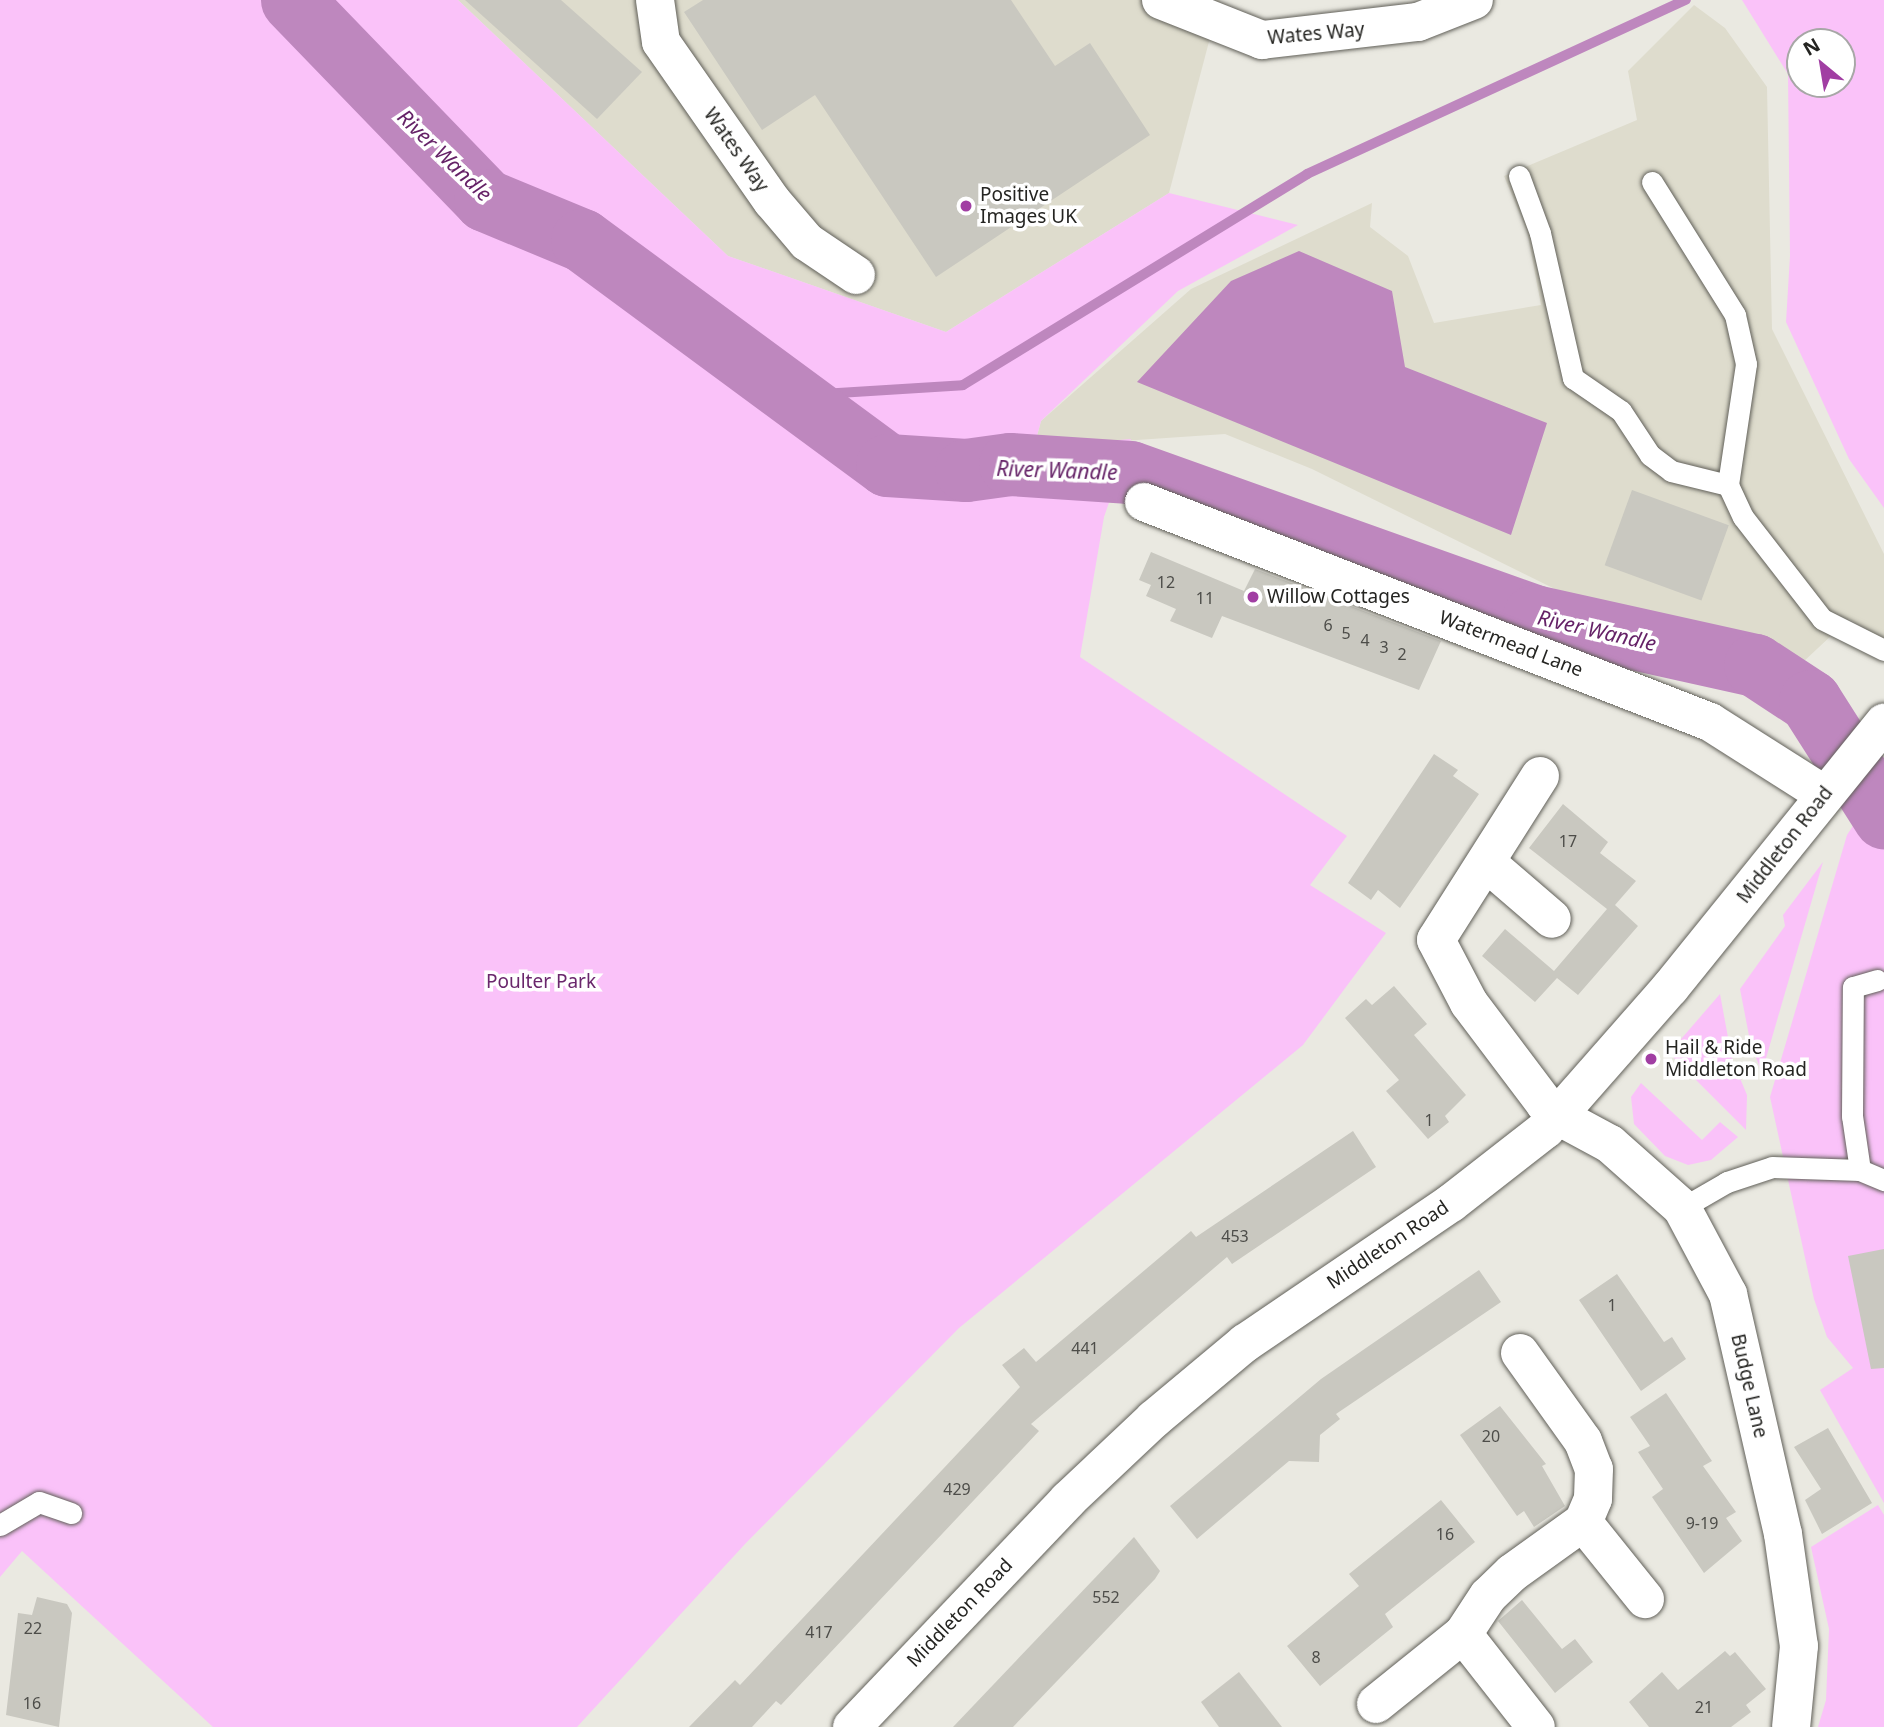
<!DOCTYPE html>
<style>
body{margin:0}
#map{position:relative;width:1884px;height:1727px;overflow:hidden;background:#eae9e1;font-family:"Noto Sans",sans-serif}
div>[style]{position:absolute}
.built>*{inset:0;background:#dedccd}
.green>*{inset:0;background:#fac2f9}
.water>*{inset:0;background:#be87be}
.stream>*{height:10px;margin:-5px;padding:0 5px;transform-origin:5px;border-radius:5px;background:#be87be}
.river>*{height:63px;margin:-31.5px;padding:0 31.5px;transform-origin:31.5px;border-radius:31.5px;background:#be87be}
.building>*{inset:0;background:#c9c8c0;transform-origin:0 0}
.roads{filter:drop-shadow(0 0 2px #616059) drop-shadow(0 0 2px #616059)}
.service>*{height:21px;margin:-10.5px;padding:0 10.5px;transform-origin:10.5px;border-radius:10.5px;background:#fff}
.minor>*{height:38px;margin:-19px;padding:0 19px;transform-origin:19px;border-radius:19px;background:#fff}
.tertiary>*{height:38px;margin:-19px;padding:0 19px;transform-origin:19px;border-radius:19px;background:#fff}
.dots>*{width:19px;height:19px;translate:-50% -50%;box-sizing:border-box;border:4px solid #fff;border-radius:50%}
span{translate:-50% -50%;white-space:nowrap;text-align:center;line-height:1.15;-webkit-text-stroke:7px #fff;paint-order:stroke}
.number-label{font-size:16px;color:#4d4d49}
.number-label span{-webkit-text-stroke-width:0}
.street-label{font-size:19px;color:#242421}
.poi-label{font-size:19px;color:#242421}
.left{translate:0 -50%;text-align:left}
.park-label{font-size:19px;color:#6a276c}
.water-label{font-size:21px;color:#652267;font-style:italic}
.north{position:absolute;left:1786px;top:28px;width:70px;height:70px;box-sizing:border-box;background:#fff;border:2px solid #a7a7a6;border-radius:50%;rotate:330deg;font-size:19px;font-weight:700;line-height:28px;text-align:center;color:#242421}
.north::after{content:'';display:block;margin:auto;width:24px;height:32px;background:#a13ea3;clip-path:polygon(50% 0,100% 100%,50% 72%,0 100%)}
</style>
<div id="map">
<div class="built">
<div style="clip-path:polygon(458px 0,1220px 0,1169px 193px,946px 332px,728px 256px)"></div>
<div style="clip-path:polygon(1694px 5px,1725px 28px,1767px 87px,1772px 329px,1884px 554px,1884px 641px,1849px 619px,1802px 663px,1561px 592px,1312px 469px,1225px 434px,1034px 447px,1041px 421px,1191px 289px,1372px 203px,1370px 227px,1408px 256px,1434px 323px,1541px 305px,1527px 231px,1504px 176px,1637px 120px,1628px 71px)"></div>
</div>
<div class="green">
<div style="clip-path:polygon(0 0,458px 0,728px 256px,946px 332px,1169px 193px,1298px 225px,1178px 291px,1041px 421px,1034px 447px,1131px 439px,1104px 517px,1080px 657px,1347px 836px,1310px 885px,1386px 933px,1303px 1045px,959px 1328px,745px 1544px,577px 1727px,213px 1727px,22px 1551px,0 1577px)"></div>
<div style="clip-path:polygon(evenodd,1742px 0,1884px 0,1884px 508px,1849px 459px,1786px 322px,1790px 256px,1788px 74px,1742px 0,1800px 42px,1842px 42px,1842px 84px,1800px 84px,1800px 42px)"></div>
<div style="clip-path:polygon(1884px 778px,1884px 1503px,1820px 1390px,1853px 1368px,1827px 1337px,1814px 1299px,1770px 1097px,1847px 835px)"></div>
<div style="clip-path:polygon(1823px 862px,1762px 1072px,1751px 1046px,1740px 989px,1785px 926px,1783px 915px)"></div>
<div style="clip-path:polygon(1720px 994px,1732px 1059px,1747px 1095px,1746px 1130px,1669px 1053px)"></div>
<div style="clip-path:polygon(1641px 1083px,1702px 1140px,1720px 1122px,1738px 1137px,1711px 1160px,1688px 1165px,1665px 1156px,1634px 1124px,1631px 1097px)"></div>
<div style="clip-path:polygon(1878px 1505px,1884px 1515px,1884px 1727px,1818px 1727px,1826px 1700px,1829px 1629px,1811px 1547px)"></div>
</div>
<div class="water">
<div style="clip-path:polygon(1299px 251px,1392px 291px,1405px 367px,1547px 423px,1511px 535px,1137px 382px,1231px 281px)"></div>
</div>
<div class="stream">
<div style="left:790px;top:396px;width:173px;rotate:-3.6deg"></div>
<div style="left:963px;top:385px;width:404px;rotate:-31.5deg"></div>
<div style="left:1307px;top:174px;width:417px;rotate:-24.7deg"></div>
</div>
<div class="river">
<div style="left:292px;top:0;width:278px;rotate:46deg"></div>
<div style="left:485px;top:200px;width:105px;rotate:22.4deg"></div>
<div style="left:582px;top:240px;width:379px;rotate:36.4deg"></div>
<div style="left:887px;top:465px;width:79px;rotate:3.6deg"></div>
<div style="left:966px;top:470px;width:44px;rotate:-7.8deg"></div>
<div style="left:1010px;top:464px;width:120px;rotate:3.8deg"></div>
<div style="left:1130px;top:472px;width:429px;rotate:19.6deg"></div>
<div style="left:1534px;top:616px;width:226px;rotate:12.5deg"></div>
<div style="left:1755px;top:665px;width:66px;rotate:33.2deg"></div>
<div style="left:1810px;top:701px;width:138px;rotate:57.5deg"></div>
</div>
<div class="building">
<div style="clip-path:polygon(465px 0,561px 0,642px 72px,597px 119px)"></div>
<div style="clip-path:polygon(703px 0,1011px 0,1055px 66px,1090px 43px,1150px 135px,936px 277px,815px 95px,762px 130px,684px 12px)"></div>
<div style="left:1632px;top:490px;width:103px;height:80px;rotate:20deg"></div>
<div style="clip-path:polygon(1151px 552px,1244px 591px,1255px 569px,1441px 641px,1419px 690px,1222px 616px,1212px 638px,1170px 621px,1176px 609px,1146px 596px,1151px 585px,1139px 580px)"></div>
<div style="clip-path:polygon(1434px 754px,1458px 770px,1453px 776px,1479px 794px,1400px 908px,1378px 890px,1371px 900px,1348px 883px)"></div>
<div style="clip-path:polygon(1563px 804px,1608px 842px,1600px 853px,1636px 881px,1615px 905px,1638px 926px,1578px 995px,1557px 978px,1535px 1002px,1482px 956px,1505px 929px,1554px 971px,1607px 909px,1529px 848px)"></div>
<div style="clip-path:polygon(1394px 986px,1427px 1024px,1414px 1035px,1466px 1095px,1445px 1116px,1449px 1122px,1428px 1139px,1386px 1091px,1399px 1080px,1345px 1018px,1366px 999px,1372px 1005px)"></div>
<div style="clip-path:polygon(1353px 1131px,1376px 1167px,1232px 1264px,1227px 1257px,1031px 1424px,1039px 1431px,781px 1705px,776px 1701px,752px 1727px,689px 1727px,735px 1680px,740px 1685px,1020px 1387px,1002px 1365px,1024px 1348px,1036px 1362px,1191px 1231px,1196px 1237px)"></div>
<div style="clip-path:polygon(1884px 1249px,1884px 1368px,1871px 1369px,1848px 1256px)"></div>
<div style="clip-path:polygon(1479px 1270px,1501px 1302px,1336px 1414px,1340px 1419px,1320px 1435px,1319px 1462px,1289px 1461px,1197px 1539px,1170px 1506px,1321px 1379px)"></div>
<div style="clip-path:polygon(1617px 1274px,1664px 1342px,1672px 1337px,1686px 1359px,1641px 1391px,1579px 1300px)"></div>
<div style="clip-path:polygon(1666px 1393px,1712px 1461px,1703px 1466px,1736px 1512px,1726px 1518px,1742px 1541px,1704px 1573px,1652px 1497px,1663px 1489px,1638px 1452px,1650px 1446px,1630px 1417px)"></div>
<div style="clip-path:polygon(1500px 1406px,1546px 1464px,1542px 1466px,1565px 1506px,1534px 1527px,1524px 1511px,1517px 1516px,1460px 1435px)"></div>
<div style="clip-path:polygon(1828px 1428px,1872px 1503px,1822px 1534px,1805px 1500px,1821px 1489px,1794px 1447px)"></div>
<div style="clip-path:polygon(1441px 1500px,1475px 1542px,1385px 1614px,1393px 1627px,1320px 1686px,1287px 1646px,1359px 1586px,1349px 1574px)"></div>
<div style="clip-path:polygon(1134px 1537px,1160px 1571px,1155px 1579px,1013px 1727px,953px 1727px)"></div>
<div style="clip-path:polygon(37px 1597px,67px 1604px,72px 1613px,59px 1727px,6px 1715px,18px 1613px,32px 1615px)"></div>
<div style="clip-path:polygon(1522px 1600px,1562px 1649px,1575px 1639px,1593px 1662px,1555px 1693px,1498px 1621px)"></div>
<div style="clip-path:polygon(1725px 1651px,1730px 1656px,1735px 1652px,1766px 1689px,1746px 1705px,1751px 1712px,1731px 1727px,1649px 1727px,1629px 1702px,1662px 1672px,1678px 1690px)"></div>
<div style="clip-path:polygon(1239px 1672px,1282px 1727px,1219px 1727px,1201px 1702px)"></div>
</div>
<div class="roads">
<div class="service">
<div style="left:1519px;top:176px;width:61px;rotate:69.8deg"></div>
<div style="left:1540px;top:233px;width:149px;rotate:77.2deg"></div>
<div style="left:1573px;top:378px;width:58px;rotate:34.5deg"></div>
<div style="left:1621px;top:411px;width:53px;rotate:56.6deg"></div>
<div style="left:1650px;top:455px;width:26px;rotate:37deg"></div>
<div style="left:1671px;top:471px;width:59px;rotate:13.8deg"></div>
<div style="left:1652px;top:182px;width:157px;rotate:58deg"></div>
<div style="left:1735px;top:315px;width:50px;rotate:77.3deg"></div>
<div style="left:1746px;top:364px;width:122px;rotate:98.5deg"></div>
<div style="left:1728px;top:485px;width:35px;rotate:65deg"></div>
<div style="left:1743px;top:517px;width:129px;rotate:52.2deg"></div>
<div style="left:1822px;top:619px;width:69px;rotate:26.6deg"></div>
<div style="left:1860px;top:1170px;width:55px;rotate:-98.4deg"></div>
<div style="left:1852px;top:1116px;width:129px;rotate:-89.6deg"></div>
<div style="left:1853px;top:987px;width:25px;rotate:-16deg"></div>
<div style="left:1682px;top:1208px;width:52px;rotate:-30deg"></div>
<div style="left:1727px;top:1182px;width:47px;rotate:-18.4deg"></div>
<div style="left:1772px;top:1167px;width:88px;rotate:2deg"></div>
<div style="left:1860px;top:1170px;width:26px;rotate:23deg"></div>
<div style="left:0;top:1525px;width:45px;rotate:-30.5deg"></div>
<div style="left:39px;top:1502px;width:34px;rotate:19deg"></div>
</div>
<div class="minor">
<div style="left:655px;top:0;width:42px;rotate:81.9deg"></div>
<div style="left:661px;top:42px;width:194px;rotate:55.1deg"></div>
<div style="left:772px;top:201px;width:54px;rotate:49.5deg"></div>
<div style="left:807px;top:242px;width:59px;rotate:34deg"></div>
<div style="left:1161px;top:0;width:109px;rotate:21.6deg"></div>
<div style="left:1262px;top:40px;width:157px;rotate:-6.6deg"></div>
<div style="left:1418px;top:22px;width:60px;rotate:-21.4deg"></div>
<div style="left:1144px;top:502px;width:607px;rotate:21.24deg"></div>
<div style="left:1710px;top:722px;width:136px;rotate:32.4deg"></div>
<div style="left:1540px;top:776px;width:194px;rotate:122.4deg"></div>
<div style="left:1436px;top:940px;width:71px;rotate:62.4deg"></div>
<div style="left:1469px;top:1003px;width:126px;rotate:53deg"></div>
<div style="left:1545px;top:1104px;width:18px;rotate:43deg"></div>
<div style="left:1558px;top:1116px;width:59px;rotate:28.3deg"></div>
<div style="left:1610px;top:1144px;width:96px;rotate:41.6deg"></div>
<div style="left:1682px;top:1208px;width:98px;rotate:61.9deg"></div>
<div style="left:1728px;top:1294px;width:246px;rotate:77.1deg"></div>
<div style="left:1783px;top:1534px;width:113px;rotate:81.9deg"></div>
<div style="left:1799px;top:1646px;width:81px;rotate:95.6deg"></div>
<div style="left:1488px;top:864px;width:84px;rotate:40.7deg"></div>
<div style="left:1520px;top:1353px;width:108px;rotate:54.4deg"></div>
<div style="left:1583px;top:1441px;width:30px;rotate:69deg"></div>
<div style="left:1594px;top:1469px;width:30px;rotate:92deg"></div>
<div style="left:1593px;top:1499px;width:25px;rotate:113deg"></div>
<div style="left:1583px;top:1522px;width:87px;rotate:144.3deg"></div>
<div style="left:1512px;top:1573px;width:33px;rotate:136deg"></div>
<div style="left:1488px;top:1596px;width:45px;rotate:123.3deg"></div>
<div style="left:1463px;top:1634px;width:118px;rotate:51.9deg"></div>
<div style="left:1583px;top:1522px;width:99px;rotate:51.2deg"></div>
<div style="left:1376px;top:1704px;width:112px;rotate:-38.8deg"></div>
</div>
<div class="tertiary">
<div style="left:852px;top:1727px;width:313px;rotate:-46.4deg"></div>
<div style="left:1068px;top:1500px;width:118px;rotate:-43.3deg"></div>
<div style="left:1154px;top:1419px;width:119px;rotate:-39.9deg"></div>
<div style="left:1245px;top:1343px;width:249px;rotate:-34.2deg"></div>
<div style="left:1451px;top:1203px;width:120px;rotate:-37.9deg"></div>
<div style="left:1546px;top:1129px;width:188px;rotate:-48.7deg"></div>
<div style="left:1670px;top:988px;width:341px;rotate:-51.1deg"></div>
</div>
</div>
<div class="dots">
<div style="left:966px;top:206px;background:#a13ea3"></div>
<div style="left:1253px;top:597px;background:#a13ea3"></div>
<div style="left:1651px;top:1059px;background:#a13ea3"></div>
</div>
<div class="number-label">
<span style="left:1166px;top:582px">12</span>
<span style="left:1205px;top:598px">11</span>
<span style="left:1328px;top:625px">6</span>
<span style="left:1346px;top:633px">5</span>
<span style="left:1365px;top:640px">4</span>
<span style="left:1384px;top:647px">3</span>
<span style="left:1402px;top:654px">2</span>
<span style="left:1568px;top:841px">17</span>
<span style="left:1429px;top:1120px">1</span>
<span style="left:1235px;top:1236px">453</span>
<span style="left:1612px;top:1305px">1</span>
<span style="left:1085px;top:1348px">441</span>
<span style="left:1491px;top:1436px">20</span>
<span style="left:957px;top:1489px">429</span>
<span style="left:1702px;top:1523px">9-19</span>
<span style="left:1445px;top:1534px">16</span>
<span style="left:1106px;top:1597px">552</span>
<span style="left:33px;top:1628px">22</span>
<span style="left:819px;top:1632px">417</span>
<span style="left:1316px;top:1657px">8</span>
<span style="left:32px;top:1703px">16</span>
<span style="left:1704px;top:1707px">21</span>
</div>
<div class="street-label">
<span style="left:1316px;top:34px;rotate:-5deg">Wates Way</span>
<span style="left:736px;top:150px;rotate:55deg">Wates Way</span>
<span style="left:1511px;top:644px;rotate:21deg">Watermead Lane</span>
<span style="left:1785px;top:845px;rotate:-52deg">Middleton Road</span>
<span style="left:1388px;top:1245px;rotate:-34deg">Middleton Road</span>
<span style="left:1749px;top:1386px;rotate:77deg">Budge Lane</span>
<span style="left:960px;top:1613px;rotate:-46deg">Middleton Road</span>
</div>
<div class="poi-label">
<span class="left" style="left:980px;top:206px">Positive<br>Images UK</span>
<span class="left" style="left:1267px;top:597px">Willow Cottages</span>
<span class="left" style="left:1665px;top:1059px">Hail &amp; Ride<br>Middleton Road</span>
</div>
<div class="park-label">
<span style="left:541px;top:982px">Poulter Park</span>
</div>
<div class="water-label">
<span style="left:445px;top:155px;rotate:44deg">River Wandle</span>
<span style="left:1057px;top:470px;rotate:2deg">River Wandle</span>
<span style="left:1597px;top:630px;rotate:13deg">River Wandle</span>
</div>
<div class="north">N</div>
</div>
